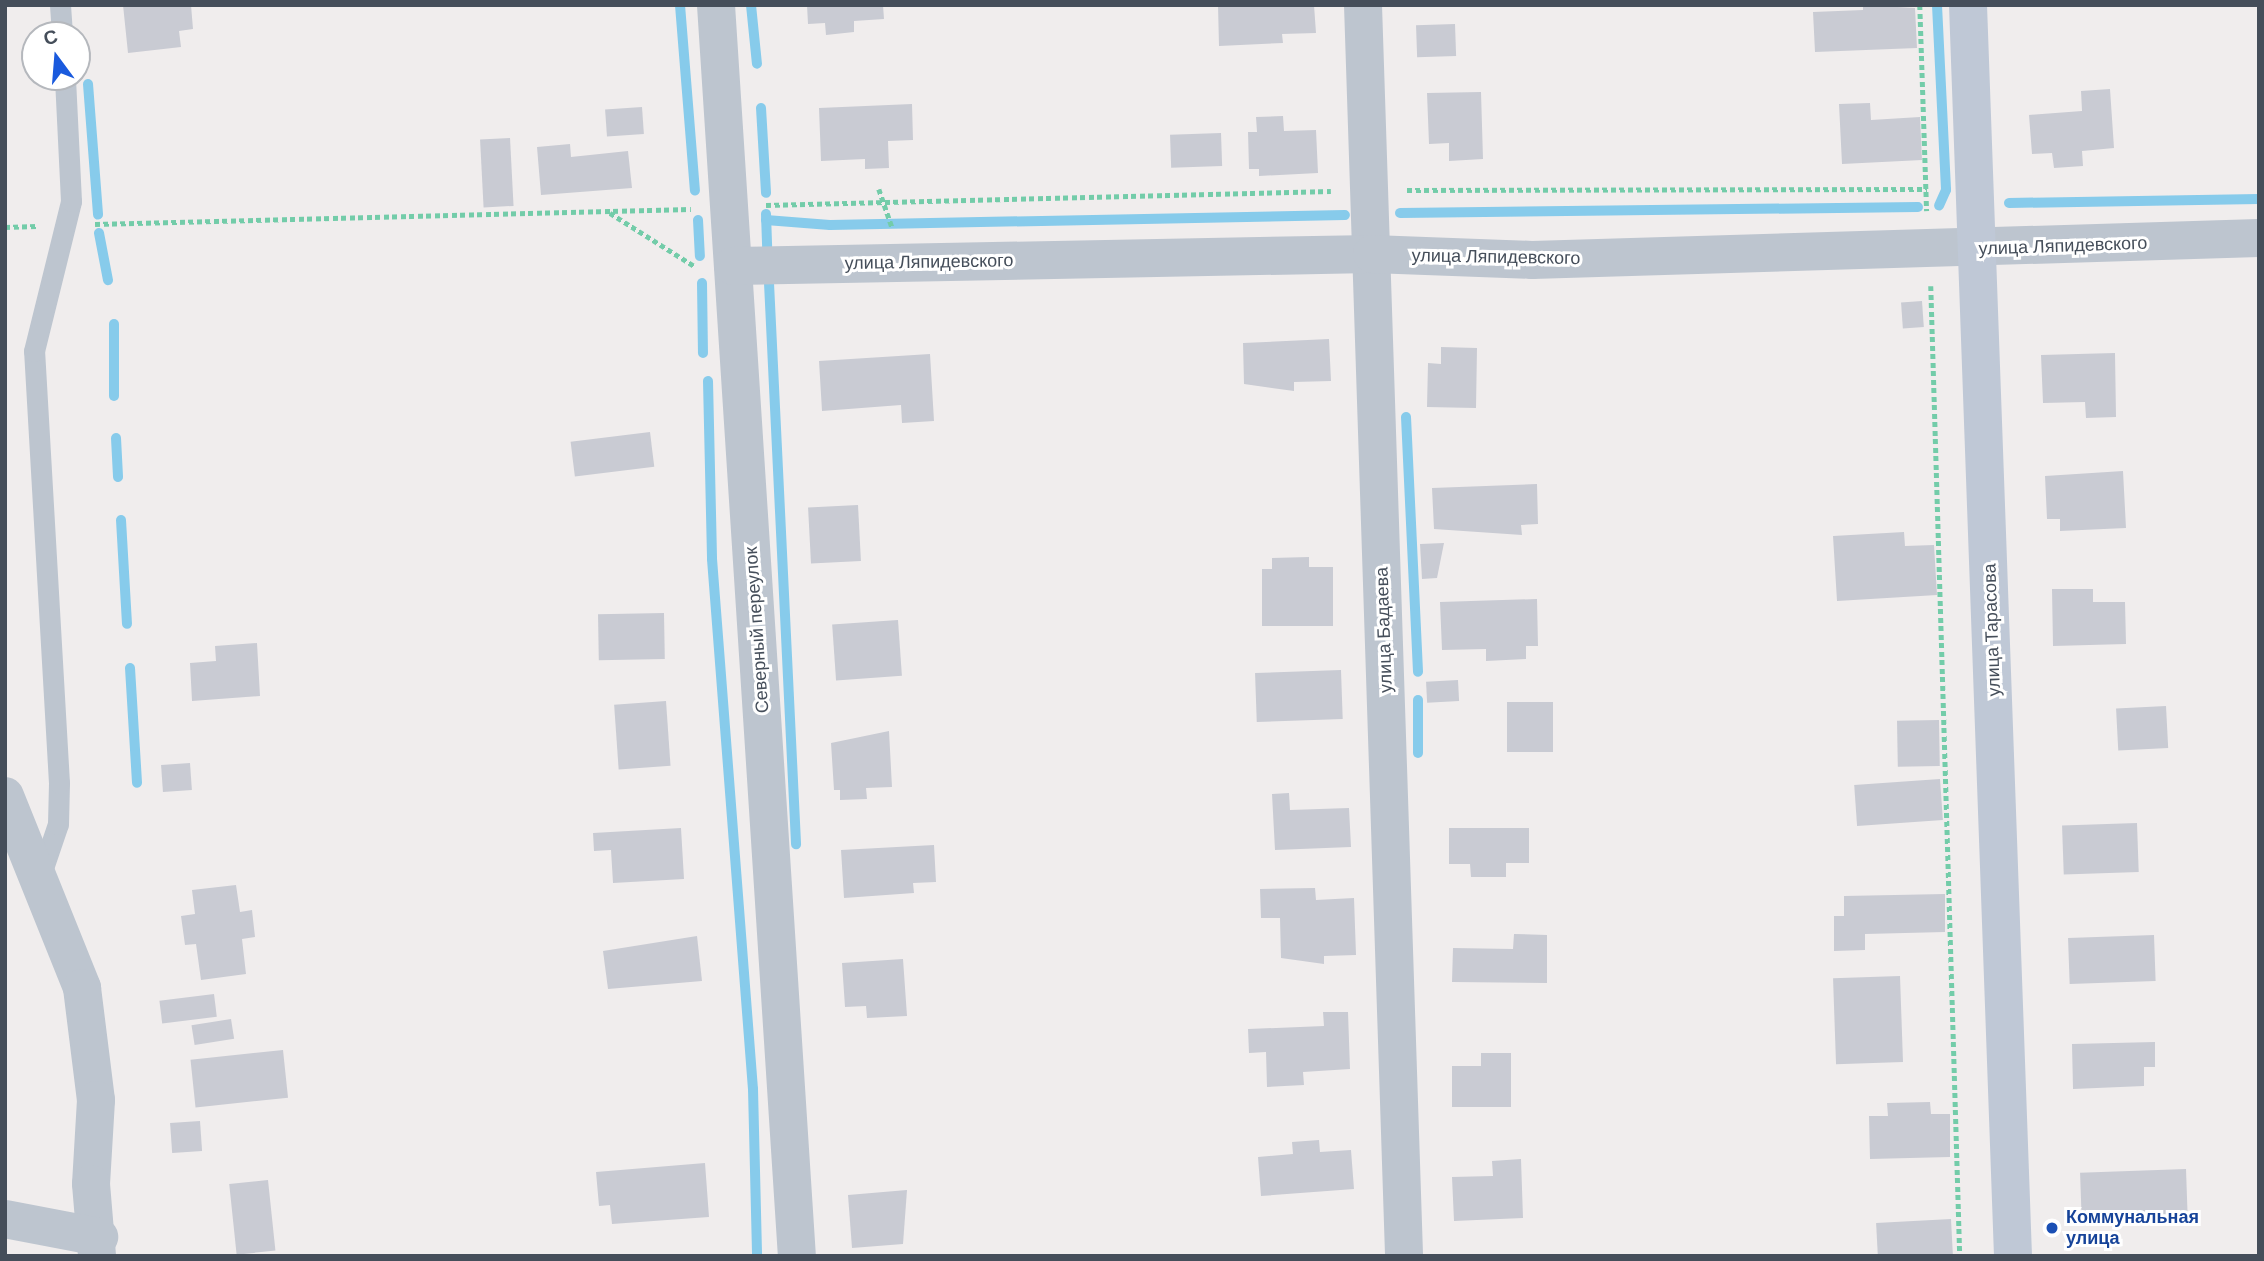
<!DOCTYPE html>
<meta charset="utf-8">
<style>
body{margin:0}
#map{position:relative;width:2264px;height:1261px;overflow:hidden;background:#f0eded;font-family:"DM Sans",sans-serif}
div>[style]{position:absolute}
.stream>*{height:10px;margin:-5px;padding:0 5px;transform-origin:5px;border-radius:5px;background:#87cbeb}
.building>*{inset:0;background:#c9cbd3;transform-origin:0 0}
.path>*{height:4.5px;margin-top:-2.25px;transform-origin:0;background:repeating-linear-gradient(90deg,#73cca9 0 5px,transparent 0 8.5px)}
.lane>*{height:21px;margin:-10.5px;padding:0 10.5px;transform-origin:10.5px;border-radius:10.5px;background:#bdc5cf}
.street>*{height:38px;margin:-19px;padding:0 19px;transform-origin:19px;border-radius:19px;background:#bdc5cf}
.secondary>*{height:38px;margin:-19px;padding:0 19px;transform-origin:19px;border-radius:19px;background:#bfc8d6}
.dots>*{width:19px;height:19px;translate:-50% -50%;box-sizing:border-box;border:4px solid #fff;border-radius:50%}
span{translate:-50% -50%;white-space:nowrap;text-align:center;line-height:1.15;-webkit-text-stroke:6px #fff;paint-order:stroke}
.street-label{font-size:18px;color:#454e5a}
.transit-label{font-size:18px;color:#164399;font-weight:700}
.left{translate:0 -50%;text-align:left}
.frame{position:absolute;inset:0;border:7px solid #454e5a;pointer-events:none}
.north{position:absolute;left:21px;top:21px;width:70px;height:70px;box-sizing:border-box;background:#fff;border:2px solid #b5b8bd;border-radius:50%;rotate:344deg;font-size:19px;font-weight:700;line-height:28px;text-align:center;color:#454e5a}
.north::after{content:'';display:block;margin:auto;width:24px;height:32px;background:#1a5add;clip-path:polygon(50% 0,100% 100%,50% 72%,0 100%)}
</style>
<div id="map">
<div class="stream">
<div style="left:680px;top:5px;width:186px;rotate:85.4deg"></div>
<div style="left:751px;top:5px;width:59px;rotate:84.2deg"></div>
<div style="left:1937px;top:5px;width:185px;rotate:87.2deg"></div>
<div style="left:1946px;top:190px;width:17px;rotate:114deg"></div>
<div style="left:88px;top:84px;width:131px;rotate:85.6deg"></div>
<div style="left:761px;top:108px;width:85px;rotate:86.6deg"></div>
<div style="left:2009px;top:203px;width:250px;rotate:-0.9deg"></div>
<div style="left:1400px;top:213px;width:518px;rotate:-0.66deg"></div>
<div style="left:766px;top:214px;width:33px;rotate:88deg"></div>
<div style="left:698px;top:220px;width:36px;rotate:87deg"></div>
<div style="left:766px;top:220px;width:64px;rotate:4.5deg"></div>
<div style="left:830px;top:225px;width:515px;rotate:-1.11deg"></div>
<div style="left:99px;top:233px;width:48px;rotate:79.2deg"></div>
<div style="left:702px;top:283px;width:70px;rotate:89.2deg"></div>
<div style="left:769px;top:283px;width:562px;rotate:87.24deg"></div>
<div style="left:708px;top:381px;width:178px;rotate:88.7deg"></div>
<div style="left:712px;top:559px;width:532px;rotate:85.58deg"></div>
<div style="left:753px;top:1089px;width:167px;rotate:88.6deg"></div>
<div style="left:114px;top:396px;width:72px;rotate:-90deg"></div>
<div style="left:1406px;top:417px;width:255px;rotate:87.3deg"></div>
<div style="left:116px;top:438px;width:39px;rotate:87deg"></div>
<div style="left:121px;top:520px;width:104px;rotate:86.7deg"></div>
<div style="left:130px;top:668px;width:115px;rotate:86.5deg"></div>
<div style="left:1418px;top:700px;width:53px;rotate:90deg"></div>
</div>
<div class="building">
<div style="clip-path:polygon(123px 5px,191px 5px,193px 29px,179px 31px,181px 47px,128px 53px)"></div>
<div style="clip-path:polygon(807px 5px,883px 5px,884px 19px,854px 21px,854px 32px,826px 35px,825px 23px,808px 24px)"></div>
<div style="clip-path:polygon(1218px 5px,1314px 5px,1316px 33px,1282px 34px,1283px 43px,1219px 46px)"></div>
<div style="clip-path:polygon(1863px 5px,1915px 8px,1917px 48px,1815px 52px,1813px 12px,1863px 10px)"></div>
<div style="left:1455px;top:24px;width:32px;height:39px;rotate:88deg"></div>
<div style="clip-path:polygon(2110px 89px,2114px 148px,2082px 151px,2083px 166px,2054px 168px,2052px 153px,2032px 154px,2029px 115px,2082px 111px,2081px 91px)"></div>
<div style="clip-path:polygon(1481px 92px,1483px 159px,1449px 161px,1449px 143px,1429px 144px,1427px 93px)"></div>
<div style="clip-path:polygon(1870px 103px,1871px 120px,1920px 117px,1922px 160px,1842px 164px,1839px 104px)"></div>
<div style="clip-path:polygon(912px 104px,913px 140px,888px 141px,889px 168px,865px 169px,865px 159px,821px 161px,819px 108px)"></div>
<div style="left:642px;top:107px;width:27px;height:37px;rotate:86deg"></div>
<div style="clip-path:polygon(1283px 116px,1284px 131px,1316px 130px,1318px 173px,1259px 176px,1259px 169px,1249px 169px,1248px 132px,1257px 132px,1256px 117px)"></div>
<div style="left:1221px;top:133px;width:33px;height:51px;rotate:88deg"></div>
<div style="left:510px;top:138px;width:68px;height:30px;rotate:87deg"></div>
<div style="clip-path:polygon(570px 144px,571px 157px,628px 151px,632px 188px,541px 195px,537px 147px)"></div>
<div style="left:1922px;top:301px;width:26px;height:21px;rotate:86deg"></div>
<div style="clip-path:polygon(1329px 339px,1331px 381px,1294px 382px,1294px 391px,1244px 384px,1243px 343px)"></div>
<div style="clip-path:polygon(1441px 347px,1477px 348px,1476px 408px,1427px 407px,1428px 363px,1441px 364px)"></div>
<div style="clip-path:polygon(2115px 353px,2116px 417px,2086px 418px,2085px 402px,2043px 403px,2041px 355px)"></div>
<div style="clip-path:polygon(930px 354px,934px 421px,902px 423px,901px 405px,822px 411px,819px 361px)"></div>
<div style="left:650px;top:432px;width:35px;height:80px;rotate:83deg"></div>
<div style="clip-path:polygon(2123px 471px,2126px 528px,2060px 531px,2060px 519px,2047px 519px,2045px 476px)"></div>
<div style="clip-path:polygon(1537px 484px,1538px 524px,1521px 525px,1522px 535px,1434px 529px,1432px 488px)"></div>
<div style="left:858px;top:505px;width:56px;height:50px;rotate:87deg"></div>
<div style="clip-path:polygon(1904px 532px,1905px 546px,1934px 545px,1937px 595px,1837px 601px,1833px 536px)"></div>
<div style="clip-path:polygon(1444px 543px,1437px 578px,1422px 579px,1420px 544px)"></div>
<div style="clip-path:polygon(1309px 557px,1309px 567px,1333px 567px,1333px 626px,1262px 626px,1262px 569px,1272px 569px,1272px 558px)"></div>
<div style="clip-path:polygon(2052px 589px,2093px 589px,2093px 602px,2125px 602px,2126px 644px,2053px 646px)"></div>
<div style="clip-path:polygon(1537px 599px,1538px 646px,1526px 646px,1526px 659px,1486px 661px,1486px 649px,1442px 650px,1440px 602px)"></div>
<div style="left:664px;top:613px;width:46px;height:66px;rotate:89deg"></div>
<div style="left:898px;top:620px;width:56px;height:66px;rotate:86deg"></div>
<div style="clip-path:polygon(257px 643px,260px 696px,192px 701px,190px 663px,216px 661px,215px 646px)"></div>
<div style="left:1341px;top:670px;width:49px;height:86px;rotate:88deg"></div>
<div style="left:1458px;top:680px;width:21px;height:32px;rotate:87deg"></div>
<div style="left:666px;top:701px;width:65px;height:52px;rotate:86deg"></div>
<div style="left:1507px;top:702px;width:46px;height:50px"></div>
<div style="left:2166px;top:706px;width:42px;height:50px;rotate:87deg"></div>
<div style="left:1939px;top:720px;width:46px;height:42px;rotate:89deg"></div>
<div style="clip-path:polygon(889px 731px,892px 787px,866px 788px,867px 799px,840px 800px,840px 790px,834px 790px,831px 743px)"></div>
<div style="left:190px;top:763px;width:27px;height:29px;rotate:86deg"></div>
<div style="left:1940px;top:779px;width:41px;height:86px;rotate:86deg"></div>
<div style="clip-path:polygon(1289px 793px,1290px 810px,1349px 808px,1351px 847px,1275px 850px,1272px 794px)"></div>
<div style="left:2137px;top:823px;width:49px;height:75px;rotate:88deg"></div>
<div style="clip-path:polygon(681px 828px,684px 879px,613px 883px,611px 850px,594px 851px,593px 833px)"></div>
<div style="clip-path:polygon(1449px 828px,1529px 828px,1529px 863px,1506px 863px,1506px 877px,1471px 877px,1470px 864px,1449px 864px)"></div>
<div style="clip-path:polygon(934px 845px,936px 882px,913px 883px,914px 893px,844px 898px,841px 850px)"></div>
<div style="clip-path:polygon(236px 885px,240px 912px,252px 910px,255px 937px,242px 939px,246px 974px,201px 980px,196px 944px,185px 945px,181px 916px,195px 914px,192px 890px)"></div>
<div style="clip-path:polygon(1315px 888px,1316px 900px,1354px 898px,1356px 955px,1324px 956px,1324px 964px,1281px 958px,1280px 918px,1261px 918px,1260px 889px)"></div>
<div style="clip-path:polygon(1945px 894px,1945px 932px,1865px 934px,1865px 950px,1834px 951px,1834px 916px,1844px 916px,1844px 896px)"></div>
<div style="clip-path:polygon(1514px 934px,1547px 935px,1547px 983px,1452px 982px,1453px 948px,1513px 949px)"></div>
<div style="left:2154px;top:935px;width:46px;height:86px;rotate:88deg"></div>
<div style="clip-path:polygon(697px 936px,702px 981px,608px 989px,603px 951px)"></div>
<div style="clip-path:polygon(903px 959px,907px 1016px,867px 1018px,866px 1006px,845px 1007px,842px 963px)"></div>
<div style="left:1900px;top:976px;width:86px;height:67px;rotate:88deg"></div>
<div style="left:214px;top:994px;width:23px;height:55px;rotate:83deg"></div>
<div style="clip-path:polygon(1323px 1012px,1348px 1012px,1350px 1069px,1303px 1072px,1304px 1085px,1267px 1087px,1266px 1052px,1249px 1053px,1248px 1029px,1324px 1026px)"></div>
<div style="left:231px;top:1019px;width:20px;height:40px;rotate:81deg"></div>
<div style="clip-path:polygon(2155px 1042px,2155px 1067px,2144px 1067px,2144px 1086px,2073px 1089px,2072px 1044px)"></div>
<div style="left:283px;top:1050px;width:48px;height:93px;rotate:84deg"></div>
<div style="clip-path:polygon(1481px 1053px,1511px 1053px,1511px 1107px,1452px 1107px,1452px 1066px,1481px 1066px)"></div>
<div style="clip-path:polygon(1930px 1102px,1931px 1114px,1950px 1114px,1950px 1157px,1870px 1159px,1869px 1116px,1888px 1116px,1887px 1103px)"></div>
<div style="left:200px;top:1121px;width:30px;height:30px;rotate:86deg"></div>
<div style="clip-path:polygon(1319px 1140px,1320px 1152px,1351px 1150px,1354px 1189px,1261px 1196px,1258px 1157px,1293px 1154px,1292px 1142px)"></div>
<div style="clip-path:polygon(1521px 1159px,1523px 1218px,1454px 1221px,1452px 1177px,1493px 1176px,1492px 1161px)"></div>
<div style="clip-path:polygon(705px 1163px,709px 1217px,612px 1224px,610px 1205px,599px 1206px,596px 1172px)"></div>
<div style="left:2186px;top:1169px;width:50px;height:106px;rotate:88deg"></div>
<div style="left:268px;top:1180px;width:71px;height:39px;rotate:84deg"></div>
<div style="clip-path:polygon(907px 1190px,903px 1244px,852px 1248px,848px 1195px)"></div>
<div style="left:1951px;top:1219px;width:37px;height:75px;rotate:87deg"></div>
</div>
<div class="path">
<div style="left:1920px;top:5px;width:206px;rotate:88.1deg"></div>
<div style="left:879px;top:189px;width:40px;rotate:71.1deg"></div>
<div style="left:1407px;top:190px;width:520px;rotate:-0.11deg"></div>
<div style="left:766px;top:205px;width:565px;rotate:-1.42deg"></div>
<div style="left:610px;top:213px;width:99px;rotate:32.2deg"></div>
<div style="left:95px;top:224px;width:596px;rotate:-1.44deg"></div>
<div style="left:5px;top:227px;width:32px;rotate:-2deg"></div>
<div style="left:1931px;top:286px;width:970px;rotate:88.29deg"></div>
</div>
<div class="lane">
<div style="left:60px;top:5px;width:30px;rotate:86deg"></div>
<div style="left:39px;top:880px;width:59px;rotate:-71.3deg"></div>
<div style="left:58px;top:824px;width:41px;rotate:-88.6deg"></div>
<div style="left:59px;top:783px;width:433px;rotate:-93.3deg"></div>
<div style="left:34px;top:351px;width:154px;rotate:-76.1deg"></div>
<div style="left:71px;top:201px;width:124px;rotate:-92.8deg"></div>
</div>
<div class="street">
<div style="left:716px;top:5px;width:1254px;rotate:86.3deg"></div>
<div style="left:1363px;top:5px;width:1252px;rotate:88.12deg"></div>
<div style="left:733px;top:266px;width:639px;rotate:-1.08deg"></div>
<div style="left:1372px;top:254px;width:160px;rotate:2.1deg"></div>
<div style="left:1532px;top:260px;width:727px;rotate:-1.73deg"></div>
<div style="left:5px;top:796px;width:207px;rotate:68.1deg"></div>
<div style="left:82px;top:988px;width:113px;rotate:82.9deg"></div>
<div style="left:96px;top:1100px;width:84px;rotate:93.4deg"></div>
<div style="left:91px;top:1184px;width:72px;rotate:85.2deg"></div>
<div style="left:5px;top:1219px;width:96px;rotate:10.8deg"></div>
</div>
<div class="secondary">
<div style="left:1968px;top:5px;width:1252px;rotate:87.94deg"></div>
</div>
<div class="dots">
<div style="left:2052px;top:1228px;background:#1a4fb4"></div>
</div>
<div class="street-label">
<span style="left:2063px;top:246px;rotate:-2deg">улица Ляпидевского</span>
<span style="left:1496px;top:257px;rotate:1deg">улица Ляпидевского</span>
<span style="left:929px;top:262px;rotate:-1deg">улица Ляпидевского</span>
<span style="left:757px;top:630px;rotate:-94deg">Северный переулок</span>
<span style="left:1384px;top:630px;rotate:-92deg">улица Бадаева</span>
<span style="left:1992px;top:630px;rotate:-92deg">улица Тарасова</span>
</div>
<div class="transit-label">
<span class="left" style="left:2066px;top:1228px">Коммунальная<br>улица</span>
</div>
<div class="frame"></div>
<div class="north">С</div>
</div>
